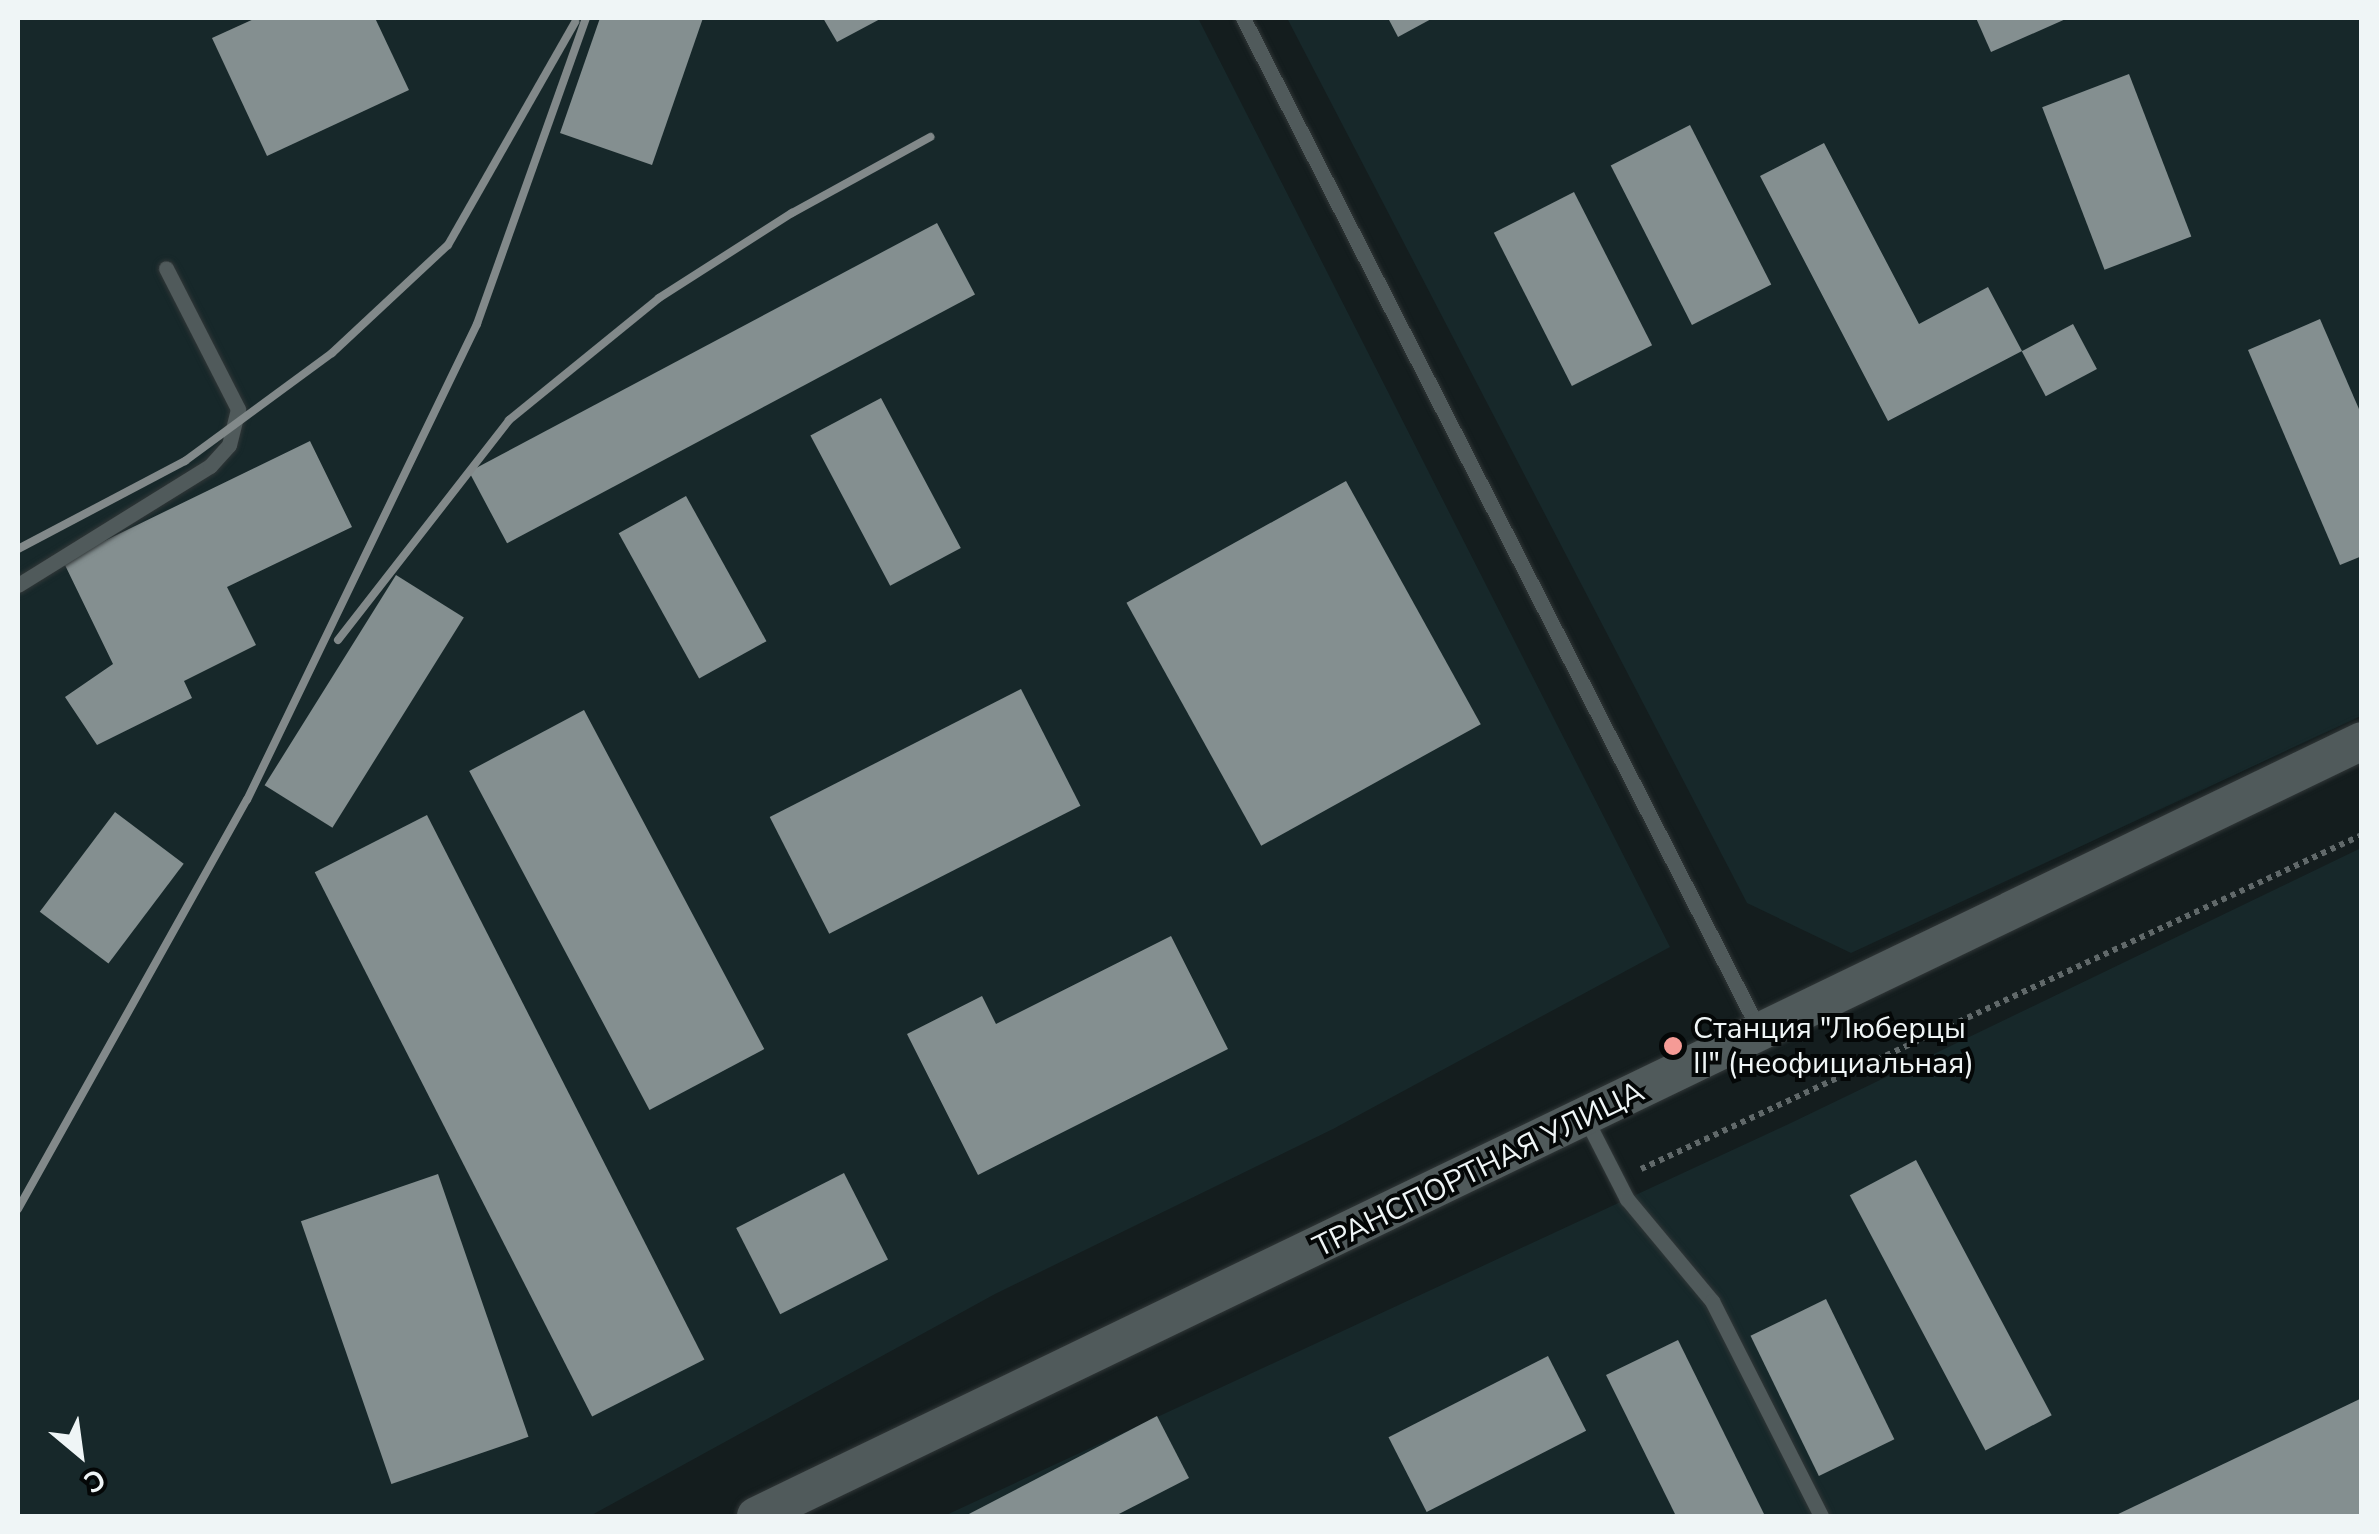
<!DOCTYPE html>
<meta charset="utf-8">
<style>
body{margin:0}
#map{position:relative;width:2379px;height:1534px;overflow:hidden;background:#141d1e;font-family:"Nunito Sans",sans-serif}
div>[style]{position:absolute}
.built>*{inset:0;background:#17282a}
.building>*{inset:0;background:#848f90;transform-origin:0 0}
.path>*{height:6px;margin-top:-3px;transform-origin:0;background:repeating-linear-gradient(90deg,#61696a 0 5px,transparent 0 10px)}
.roads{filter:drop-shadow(0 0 2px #313738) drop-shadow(0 0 2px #313738)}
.service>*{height:15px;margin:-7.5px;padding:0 7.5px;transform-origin:7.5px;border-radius:7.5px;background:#505a5b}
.tertiary>*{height:38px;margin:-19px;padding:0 19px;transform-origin:19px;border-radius:19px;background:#505a5b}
.rail>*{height:8px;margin:-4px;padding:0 4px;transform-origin:4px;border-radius:4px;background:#82898a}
.dots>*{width:28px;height:28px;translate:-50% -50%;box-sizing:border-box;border:5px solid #040707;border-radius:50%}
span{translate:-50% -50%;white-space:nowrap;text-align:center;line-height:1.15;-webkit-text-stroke:8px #040707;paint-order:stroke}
.poi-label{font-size:30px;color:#eff5f6}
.left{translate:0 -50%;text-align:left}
.street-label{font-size:30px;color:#eff5f6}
.frame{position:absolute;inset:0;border:20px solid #eff5f6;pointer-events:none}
.north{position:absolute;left:30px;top:1404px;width:100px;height:100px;-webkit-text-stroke:8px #040707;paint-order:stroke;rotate:151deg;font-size:28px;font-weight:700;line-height:40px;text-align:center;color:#eff5f6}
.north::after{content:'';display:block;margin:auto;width:35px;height:45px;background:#eff5f6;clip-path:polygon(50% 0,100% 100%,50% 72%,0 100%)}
</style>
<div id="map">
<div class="built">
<div style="clip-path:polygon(18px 18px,1198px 18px,1670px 947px,1333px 1129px,995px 1294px,590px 1516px,18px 1516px)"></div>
<div style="clip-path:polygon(1287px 18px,2361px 18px,2361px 716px,1851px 953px,1747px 903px)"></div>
<div style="clip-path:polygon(2361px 848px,2361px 1516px,944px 1516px,1795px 1121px)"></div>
</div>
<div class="building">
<div style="clip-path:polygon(256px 18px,375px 18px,409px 90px,267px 156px,212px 38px)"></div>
<div style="clip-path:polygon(600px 18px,703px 18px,652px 165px,560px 133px)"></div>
<div style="clip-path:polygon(823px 18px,882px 18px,837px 42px)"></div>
<div style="clip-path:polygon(1388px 18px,1433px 18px,1398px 37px)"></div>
<div style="clip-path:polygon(1976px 18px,2068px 18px,1991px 52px)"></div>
<div style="left:2129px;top:74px;width:174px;height:93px;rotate:69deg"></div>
<div style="left:1690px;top:125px;width:179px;height:89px;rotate:63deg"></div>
<div style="clip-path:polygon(1824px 143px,1919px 324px,1988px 287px,2022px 351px,1888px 421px,1760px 176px)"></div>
<div style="left:1574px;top:192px;width:172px;height:90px;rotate:63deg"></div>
<div style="left:937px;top:223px;width:81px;height:530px;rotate:62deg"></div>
<div style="clip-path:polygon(2320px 319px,2362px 416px,2362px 556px,2340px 565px,2248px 350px)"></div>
<div style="left:2073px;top:324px;width:51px;height:58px;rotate:62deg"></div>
<div style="left:881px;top:398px;width:170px;height:80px;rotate:62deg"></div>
<div style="clip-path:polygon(310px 441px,352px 527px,227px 587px,256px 645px,184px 681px,192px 698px,97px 745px,65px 697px,113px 664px,63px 561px)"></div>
<div style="left:1346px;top:481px;width:278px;height:251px;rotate:61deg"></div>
<div style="left:686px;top:496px;width:166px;height:77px;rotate:61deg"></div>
<div style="left:396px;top:575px;width:80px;height:248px;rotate:32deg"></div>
<div style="left:1021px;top:689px;width:131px;height:282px;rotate:63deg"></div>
<div style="left:584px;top:710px;width:384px;height:130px;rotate:62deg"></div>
<div style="left:115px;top:812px;width:86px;height:125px;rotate:37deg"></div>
<div style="left:427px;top:815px;width:611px;height:126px;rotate:63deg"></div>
<div style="clip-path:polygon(1171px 936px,1228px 1049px,978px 1175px,907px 1034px,982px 996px,996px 1024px)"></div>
<div style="left:1916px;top:1160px;width:289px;height:75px;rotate:62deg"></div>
<div style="left:844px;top:1173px;width:97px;height:121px;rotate:63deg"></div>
<div style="left:438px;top:1174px;width:278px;height:145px;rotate:71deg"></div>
<div style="left:1826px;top:1299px;width:156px;height:84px;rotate:64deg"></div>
<div style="clip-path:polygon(1678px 1340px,1765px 1516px,1676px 1516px,1606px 1375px)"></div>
<div style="left:1548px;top:1356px;width:84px;height:179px;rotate:63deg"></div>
<div style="clip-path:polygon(2362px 1398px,2362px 1516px,2114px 1516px)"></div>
<div style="clip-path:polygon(1157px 1416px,1189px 1478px,1115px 1516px,965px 1516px)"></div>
</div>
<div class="path">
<div style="left:1641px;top:1169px;width:795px;rotate:-24.86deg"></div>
</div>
<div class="roads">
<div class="service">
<div style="left:1243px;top:18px;width:1136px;rotate:62.98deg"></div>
<div style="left:18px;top:585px;width:226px;rotate:-31.8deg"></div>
<div style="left:210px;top:466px;width:28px;rotate:-48deg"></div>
<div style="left:229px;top:445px;width:37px;rotate:-76deg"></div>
<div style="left:238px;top:409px;width:158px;rotate:-117.1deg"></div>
<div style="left:1586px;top:1119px;width:90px;rotate:62.9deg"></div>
<div style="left:1627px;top:1199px;width:133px;rotate:50.2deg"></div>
<div style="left:1712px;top:1301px;width:241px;rotate:63.1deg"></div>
</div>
<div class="tertiary">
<div style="left:756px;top:1516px;width:1783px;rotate:-25.76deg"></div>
</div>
</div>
<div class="rail">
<div style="left:18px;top:549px;width:189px;rotate:-27.8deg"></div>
<div style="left:185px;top:461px;width:182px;rotate:-36.3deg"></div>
<div style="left:332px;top:353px;width:158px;rotate:-43deg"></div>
<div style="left:448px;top:245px;width:257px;rotate:-60.3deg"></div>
<div style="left:338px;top:640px;width:279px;rotate:-52.1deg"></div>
<div style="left:509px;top:420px;width:193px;rotate:-39.1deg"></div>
<div style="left:659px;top:298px;width:158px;rotate:-32.6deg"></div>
<div style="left:792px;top:213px;width:158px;rotate:-28.8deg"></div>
<div style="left:18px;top:1209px;width:469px;rotate:-60.8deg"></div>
<div style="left:247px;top:800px;width:529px;rotate:-64.21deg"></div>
<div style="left:477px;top:324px;width:325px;rotate:-70.4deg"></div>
</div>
<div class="dots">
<div style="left:1673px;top:1046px;background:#f59b96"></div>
</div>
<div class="poi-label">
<span class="left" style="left:1693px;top:1046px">Станция "Люберцы<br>II" (неофициальная)</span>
</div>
<div class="street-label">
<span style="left:1479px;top:1170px;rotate:-26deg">ТРАНСПОРТНАЯ УЛИЦА</span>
</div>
<div class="frame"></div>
<div class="north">С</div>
</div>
